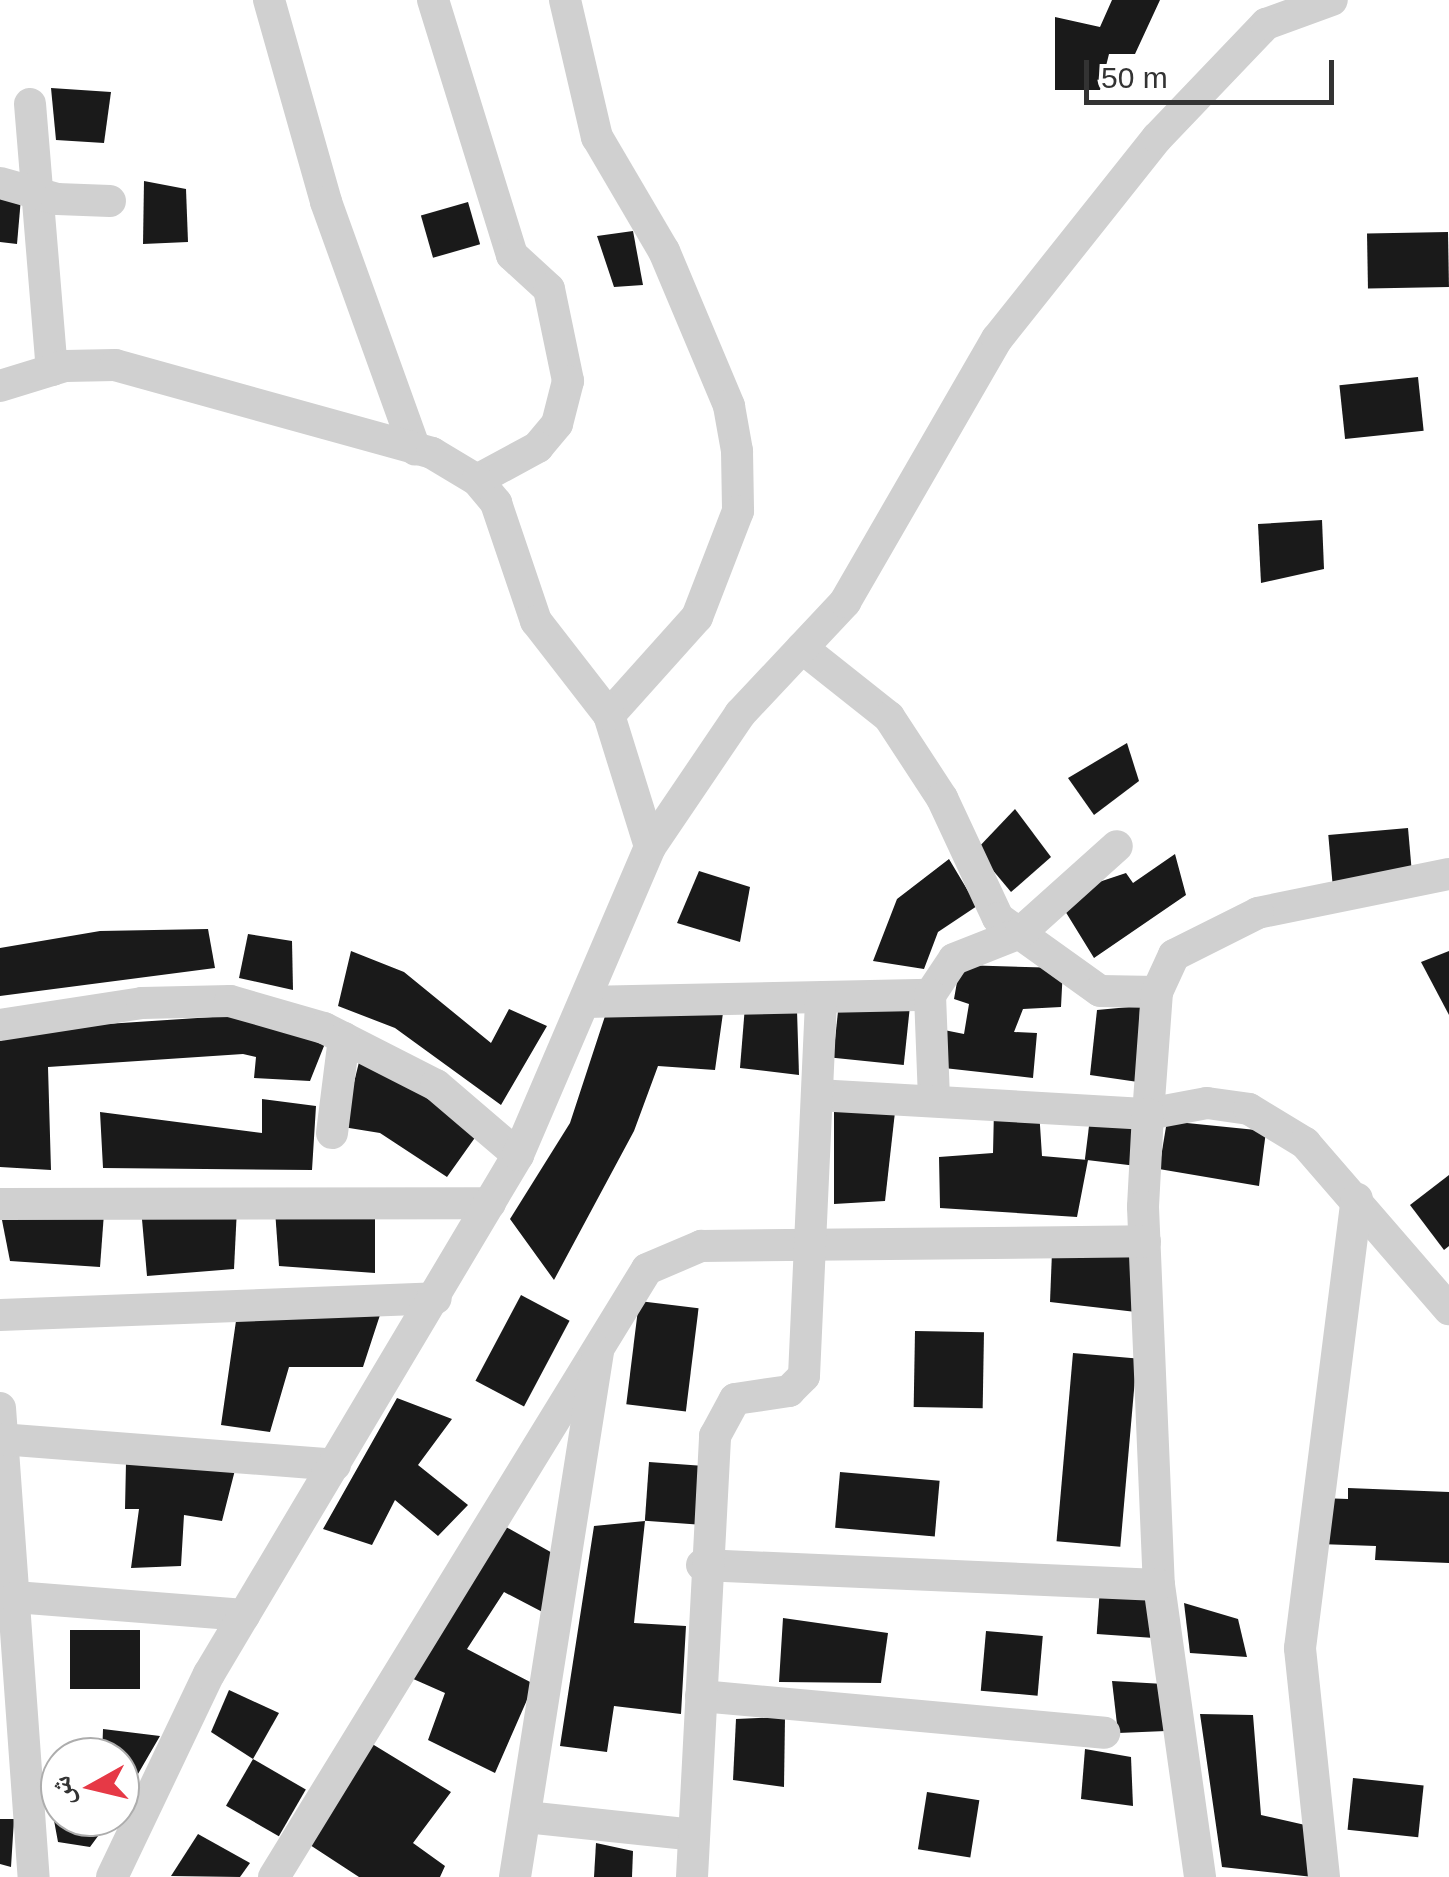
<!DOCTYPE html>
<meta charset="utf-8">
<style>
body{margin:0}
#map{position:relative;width:1449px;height:1877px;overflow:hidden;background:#fff;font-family:Arial,"Noto Naskh Arabic",sans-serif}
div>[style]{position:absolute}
.building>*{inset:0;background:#1a1a1a;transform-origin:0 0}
.minor>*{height:32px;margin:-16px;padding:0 16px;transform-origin:16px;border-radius:16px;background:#d0d0d0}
span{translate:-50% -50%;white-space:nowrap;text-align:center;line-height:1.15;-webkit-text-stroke:10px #fff;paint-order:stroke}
.north{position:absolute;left:40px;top:1737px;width:100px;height:100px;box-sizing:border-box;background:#fff;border:2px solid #adadad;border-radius:50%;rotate:262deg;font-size:28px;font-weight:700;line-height:40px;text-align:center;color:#333}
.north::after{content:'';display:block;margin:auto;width:35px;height:45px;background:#e63946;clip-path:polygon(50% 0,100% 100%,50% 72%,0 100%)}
.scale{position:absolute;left:1084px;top:60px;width:250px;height:45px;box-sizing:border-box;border:5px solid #333;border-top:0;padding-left:12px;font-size:30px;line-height:35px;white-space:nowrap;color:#333;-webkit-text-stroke:8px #fff;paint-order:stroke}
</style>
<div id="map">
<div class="building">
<div style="clip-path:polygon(1112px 0,1160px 0,1135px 54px,1109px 54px,1100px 90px,1055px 90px,1055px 17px,1100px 27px)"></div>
<div style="clip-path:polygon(51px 88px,111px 92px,104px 143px,56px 140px)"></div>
<div style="clip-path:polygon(144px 181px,186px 189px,188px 242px,143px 244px)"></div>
<div style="clip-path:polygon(0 195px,21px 198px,17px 244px,0 242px)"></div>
<div style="left:468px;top:202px;width:44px;height:49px;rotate:74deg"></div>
<div style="clip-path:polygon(633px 231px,643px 285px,614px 287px,597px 236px)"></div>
<div style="left:1448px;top:232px;width:55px;height:81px;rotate:89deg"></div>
<div style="left:1418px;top:377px;width:54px;height:79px;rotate:84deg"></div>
<div style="clip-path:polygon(1322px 520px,1324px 569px,1261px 583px,1258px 524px)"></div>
<div style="clip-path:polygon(1127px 743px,1139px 781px,1094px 815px,1068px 778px)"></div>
<div style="clip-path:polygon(1015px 809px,1051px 857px,1011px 892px,976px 850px)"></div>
<div style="left:1408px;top:828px;width:53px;height:80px;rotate:85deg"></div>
<div style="clip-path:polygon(1175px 854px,1186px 895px,1094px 958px,1062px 906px,1090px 885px,1126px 873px,1133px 883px)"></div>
<div style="clip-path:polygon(949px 859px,977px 906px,938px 932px,924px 969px,873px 961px,897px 899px)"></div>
<div style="clip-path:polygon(699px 871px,750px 887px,740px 942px,677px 923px)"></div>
<div style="clip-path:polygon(208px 929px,215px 968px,0 996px,0 948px,100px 931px)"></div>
<div style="clip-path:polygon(248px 934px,292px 941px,293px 990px,239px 978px)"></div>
<div style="clip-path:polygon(351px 951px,404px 972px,491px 1043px,509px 1009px,547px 1026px,501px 1105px,395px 1028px,338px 1006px)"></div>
<div style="clip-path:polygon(1449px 951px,1449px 1015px,1421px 962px)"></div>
<div style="clip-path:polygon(960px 965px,1063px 968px,1061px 1007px,1023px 1009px,1014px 1032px,1037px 1033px,1033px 1078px,944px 1068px,944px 1030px,964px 1034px,969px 1004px,954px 999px)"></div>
<div style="left:839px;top:1002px;width:71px;height:56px;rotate:6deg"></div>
<div style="clip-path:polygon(745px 1006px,797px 1010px,799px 1075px,740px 1068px)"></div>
<div style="clip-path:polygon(1140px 1006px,1138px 1082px,1090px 1075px,1097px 1010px)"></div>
<div style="clip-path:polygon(607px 1010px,723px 1013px,715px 1070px,658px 1066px,634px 1131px,554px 1280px,510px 1219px,570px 1123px)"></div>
<div style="clip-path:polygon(243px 1015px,326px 1041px,310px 1081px,254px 1078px,256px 1057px,243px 1054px,48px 1067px,51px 1170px,0 1167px,0 1031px)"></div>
<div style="clip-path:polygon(361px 1054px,479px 1132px,447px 1177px,380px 1133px,343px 1127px)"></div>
<div style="clip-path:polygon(262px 1099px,316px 1106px,312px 1170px,103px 1168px,100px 1112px,262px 1133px)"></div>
<div style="clip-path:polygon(834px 1102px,896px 1103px,885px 1201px,834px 1204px)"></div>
<div style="clip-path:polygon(994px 1109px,1039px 1110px,1042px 1156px,1088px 1160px,1077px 1217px,940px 1208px,939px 1157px,993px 1153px)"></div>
<div style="left:1090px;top:1118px;width:50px;height:42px;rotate:7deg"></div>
<div style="clip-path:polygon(1167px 1121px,1266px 1131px,1259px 1186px,1159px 1169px)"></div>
<div style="clip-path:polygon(1449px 1175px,1449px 1246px,1444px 1250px,1410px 1205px)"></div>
<div style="clip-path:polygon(141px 1208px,237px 1208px,234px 1269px,147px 1276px)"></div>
<div style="clip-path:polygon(375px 1208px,375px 1273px,279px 1266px,275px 1210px)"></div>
<div style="clip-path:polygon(0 1210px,104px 1213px,100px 1267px,10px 1261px)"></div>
<div style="clip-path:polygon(1052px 1252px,1134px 1256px,1136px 1312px,1050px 1302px)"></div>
<div style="left:521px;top:1295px;width:55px;height:97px;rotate:28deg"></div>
<div style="left:639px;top:1301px;width:60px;height:104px;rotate:7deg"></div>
<div style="clip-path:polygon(238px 1307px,380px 1315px,363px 1367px,289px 1367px,270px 1432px,221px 1425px)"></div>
<div style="left:915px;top:1331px;width:69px;height:76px;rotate:1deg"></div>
<div style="left:1073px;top:1353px;width:64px;height:189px;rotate:5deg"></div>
<div style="clip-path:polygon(397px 1398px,452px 1419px,418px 1465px,468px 1505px,438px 1536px,395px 1500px,372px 1545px,323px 1529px)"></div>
<div style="clip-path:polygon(126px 1462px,235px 1470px,222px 1521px,184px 1515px,181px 1566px,131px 1568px,139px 1509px,125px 1509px)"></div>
<div style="left:649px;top:1462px;width:52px;height:59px;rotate:4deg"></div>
<div style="left:840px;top:1472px;width:100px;height:56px;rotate:5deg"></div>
<div style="clip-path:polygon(1348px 1488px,1449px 1492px,1449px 1563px,1375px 1560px,1376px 1546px,1319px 1544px,1320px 1498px,1348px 1499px)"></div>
<div style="clip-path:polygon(492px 1519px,563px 1559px,552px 1617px,504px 1592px,467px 1649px,534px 1684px,495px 1773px,428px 1740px,445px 1693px,402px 1674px)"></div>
<div style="clip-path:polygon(645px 1521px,634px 1623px,686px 1626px,681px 1714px,614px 1706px,607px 1752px,560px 1746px,594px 1526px)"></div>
<div style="left:1100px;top:1587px;width:54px;height:47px;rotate:4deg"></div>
<div style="clip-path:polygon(1184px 1603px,1238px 1619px,1247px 1657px,1190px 1653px)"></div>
<div style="clip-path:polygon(783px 1618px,888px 1633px,881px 1683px,779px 1682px)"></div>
<div style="left:70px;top:1630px;width:70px;height:59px"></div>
<div style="left:986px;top:1631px;width:57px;height:60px;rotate:5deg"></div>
<div style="clip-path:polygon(1112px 1681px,1164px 1684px,1166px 1731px,1118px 1733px)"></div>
<div style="clip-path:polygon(229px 1690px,279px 1713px,253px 1759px,211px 1732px)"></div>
<div style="clip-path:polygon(1200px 1714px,1253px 1715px,1261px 1815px,1314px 1827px,1313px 1877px,1222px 1867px)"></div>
<div style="clip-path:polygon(785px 1717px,784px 1787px,733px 1780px,736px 1719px)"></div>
<div style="clip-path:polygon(103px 1729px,160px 1736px,120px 1805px,120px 1757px,102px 1757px)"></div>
<div style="clip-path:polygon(369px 1742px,451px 1792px,413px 1843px,445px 1866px,440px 1877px,359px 1877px,310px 1845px)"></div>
<div style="clip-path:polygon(1085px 1749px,1131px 1757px,1133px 1806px,1081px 1799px)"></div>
<div style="left:253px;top:1759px;width:61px;height:54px;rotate:30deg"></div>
<div style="left:1353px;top:1778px;width:71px;height:52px;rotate:6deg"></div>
<div style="clip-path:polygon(48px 1788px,60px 1790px,60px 1817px,112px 1817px,90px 1847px,58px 1842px)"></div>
<div style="left:927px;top:1792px;width:53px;height:58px;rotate:9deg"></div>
<div style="clip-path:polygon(0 1819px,14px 1819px,11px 1867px,0 1864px)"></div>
<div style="clip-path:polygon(198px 1834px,250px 1863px,240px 1877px,171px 1876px)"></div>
<div style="clip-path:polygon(596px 1843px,633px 1851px,632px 1877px,594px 1877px)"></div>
</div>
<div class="minor">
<div style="left:269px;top:0;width:210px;rotate:74.2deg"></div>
<div style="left:326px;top:202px;width:263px;rotate:70.2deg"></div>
<div style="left:433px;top:0;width:267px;rotate:72.8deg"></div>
<div style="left:512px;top:255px;width:50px;rotate:42.6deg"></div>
<div style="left:549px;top:289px;width:94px;rotate:78.3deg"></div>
<div style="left:568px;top:381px;width:44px;rotate:104.3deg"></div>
<div style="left:557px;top:424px;width:30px;rotate:130deg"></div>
<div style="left:538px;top:447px;width:69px;rotate:151.6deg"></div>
<div style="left:565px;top:0;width:141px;rotate:76.9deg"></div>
<div style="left:597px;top:137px;width:132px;rotate:59.6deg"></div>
<div style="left:664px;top:251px;width:168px;rotate:67.2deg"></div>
<div style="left:729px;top:406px;width:46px;rotate:79.9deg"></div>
<div style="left:737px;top:451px;width:60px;rotate:89deg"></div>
<div style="left:738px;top:511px;width:114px;rotate:111.1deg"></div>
<div style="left:697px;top:617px;width:132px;rotate:131.9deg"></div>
<div style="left:609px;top:715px;width:138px;rotate:72.7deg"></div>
<div style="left:30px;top:104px;width:267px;rotate:85.3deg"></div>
<div style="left:0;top:183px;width:59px;rotate:15.7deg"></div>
<div style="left:57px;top:199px;width:53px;rotate:2.2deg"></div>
<div style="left:0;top:386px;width:68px;rotate:-17.1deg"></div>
<div style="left:65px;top:366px;width:50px;rotate:-1.1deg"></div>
<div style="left:115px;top:365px;width:329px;rotate:15.5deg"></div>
<div style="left:432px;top:453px;width:52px;rotate:31deg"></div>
<div style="left:477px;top:480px;width:30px;rotate:50deg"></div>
<div style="left:496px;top:503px;width:125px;rotate:71.3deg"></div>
<div style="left:536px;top:621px;width:119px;rotate:52.2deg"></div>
<div style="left:802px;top:648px;width:111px;rotate:38.4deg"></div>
<div style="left:889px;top:717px;width:97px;rotate:56.8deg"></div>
<div style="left:942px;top:798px;width:132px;rotate:65deg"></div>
<div style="left:998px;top:918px;width:125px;rotate:35.6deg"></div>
<div style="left:1100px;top:991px;width:57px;rotate:1deg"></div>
<div style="left:1449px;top:874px;width:195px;rotate:168.5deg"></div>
<div style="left:1258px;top:913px;width:94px;rotate:153.4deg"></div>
<div style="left:1174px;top:955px;width:41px;rotate:114.7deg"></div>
<div style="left:1157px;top:992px;width:122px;rotate:94.2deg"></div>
<div style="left:1148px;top:1114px;width:60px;rotate:-10.6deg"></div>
<div style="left:1207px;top:1103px;width:42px;rotate:8.1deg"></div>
<div style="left:1249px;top:1109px;width:66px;rotate:31.3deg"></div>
<div style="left:1305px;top:1143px;width:220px;rotate:49.1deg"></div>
<div style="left:930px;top:995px;width:43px;rotate:-56.3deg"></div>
<div style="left:954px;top:959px;width:71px;rotate:-21.5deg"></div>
<div style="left:1020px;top:933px;width:130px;rotate:-41.9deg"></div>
<div style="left:585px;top:1002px;width:345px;rotate:-1.2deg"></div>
<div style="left:930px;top:995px;width:102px;rotate:87.8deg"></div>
<div style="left:0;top:1025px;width:144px;rotate:-8.8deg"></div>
<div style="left:142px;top:1003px;width:88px;rotate:-1.3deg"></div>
<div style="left:230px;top:1001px;width:98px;rotate:16deg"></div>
<div style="left:324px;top:1028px;width:126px;rotate:27deg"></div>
<div style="left:436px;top:1085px;width:108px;rotate:40.5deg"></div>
<div style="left:817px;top:1095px;width:332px;rotate:3.3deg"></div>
<div style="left:1148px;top:1114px;width:93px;rotate:93.1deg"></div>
<div style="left:1143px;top:1207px;width:378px;rotate:87.6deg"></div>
<div style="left:1159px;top:1585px;width:295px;rotate:82deg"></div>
<div style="left:332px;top:1133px;width:96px;rotate:-82.8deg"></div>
<div style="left:0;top:1204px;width:490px;rotate:-0.1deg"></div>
<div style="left:0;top:1315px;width:436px;rotate:-2.2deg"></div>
<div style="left:0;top:1408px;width:470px;rotate:85.9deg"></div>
<div style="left:0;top:1439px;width:336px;rotate:4.4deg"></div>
<div style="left:702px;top:1565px;width:457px;rotate:2.5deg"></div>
<div style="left:15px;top:1597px;width:230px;rotate:4.5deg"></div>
<div style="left:701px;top:1696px;width:405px;rotate:5.2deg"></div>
<div style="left:526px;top:1817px;width:169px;rotate:6.1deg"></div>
<div style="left:112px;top:1877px;width:225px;rotate:-64.5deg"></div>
<div style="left:209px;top:1674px;width:604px;rotate:-59.23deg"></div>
<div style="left:518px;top:1155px;width:335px;rotate:-66.8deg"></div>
<div style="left:650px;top:847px;width:161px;rotate:-55.9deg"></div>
<div style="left:740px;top:714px;width:154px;rotate:-46.8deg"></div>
<div style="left:845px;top:602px;width:304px;rotate:-60deg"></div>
<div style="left:997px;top:339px;width:257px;rotate:-51.5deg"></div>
<div style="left:1157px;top:138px;width:158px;rotate:-46.3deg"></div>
<div style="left:1266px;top:24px;width:70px;rotate:-20deg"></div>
<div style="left:274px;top:1877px;width:713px;rotate:-58.47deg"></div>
<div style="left:647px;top:1269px;width:59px;rotate:-23.1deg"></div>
<div style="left:701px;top:1246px;width:444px;rotate:-0.6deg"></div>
<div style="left:515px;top:1877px;width:532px;rotate:-81.02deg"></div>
<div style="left:692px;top:1877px;width:442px;rotate:-87deg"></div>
<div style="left:715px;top:1436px;width:42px;rotate:-61.6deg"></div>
<div style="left:735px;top:1399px;width:55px;rotate:-8.4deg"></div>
<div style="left:789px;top:1391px;width:21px;rotate:-45deg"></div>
<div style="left:804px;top:1376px;width:379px;rotate:-87.4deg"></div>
<div style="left:1324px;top:1877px;width:230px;rotate:-96deg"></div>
<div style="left:1300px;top:1648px;width:453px;rotate:-82.8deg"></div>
</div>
<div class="north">ش</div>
<div class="scale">50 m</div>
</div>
